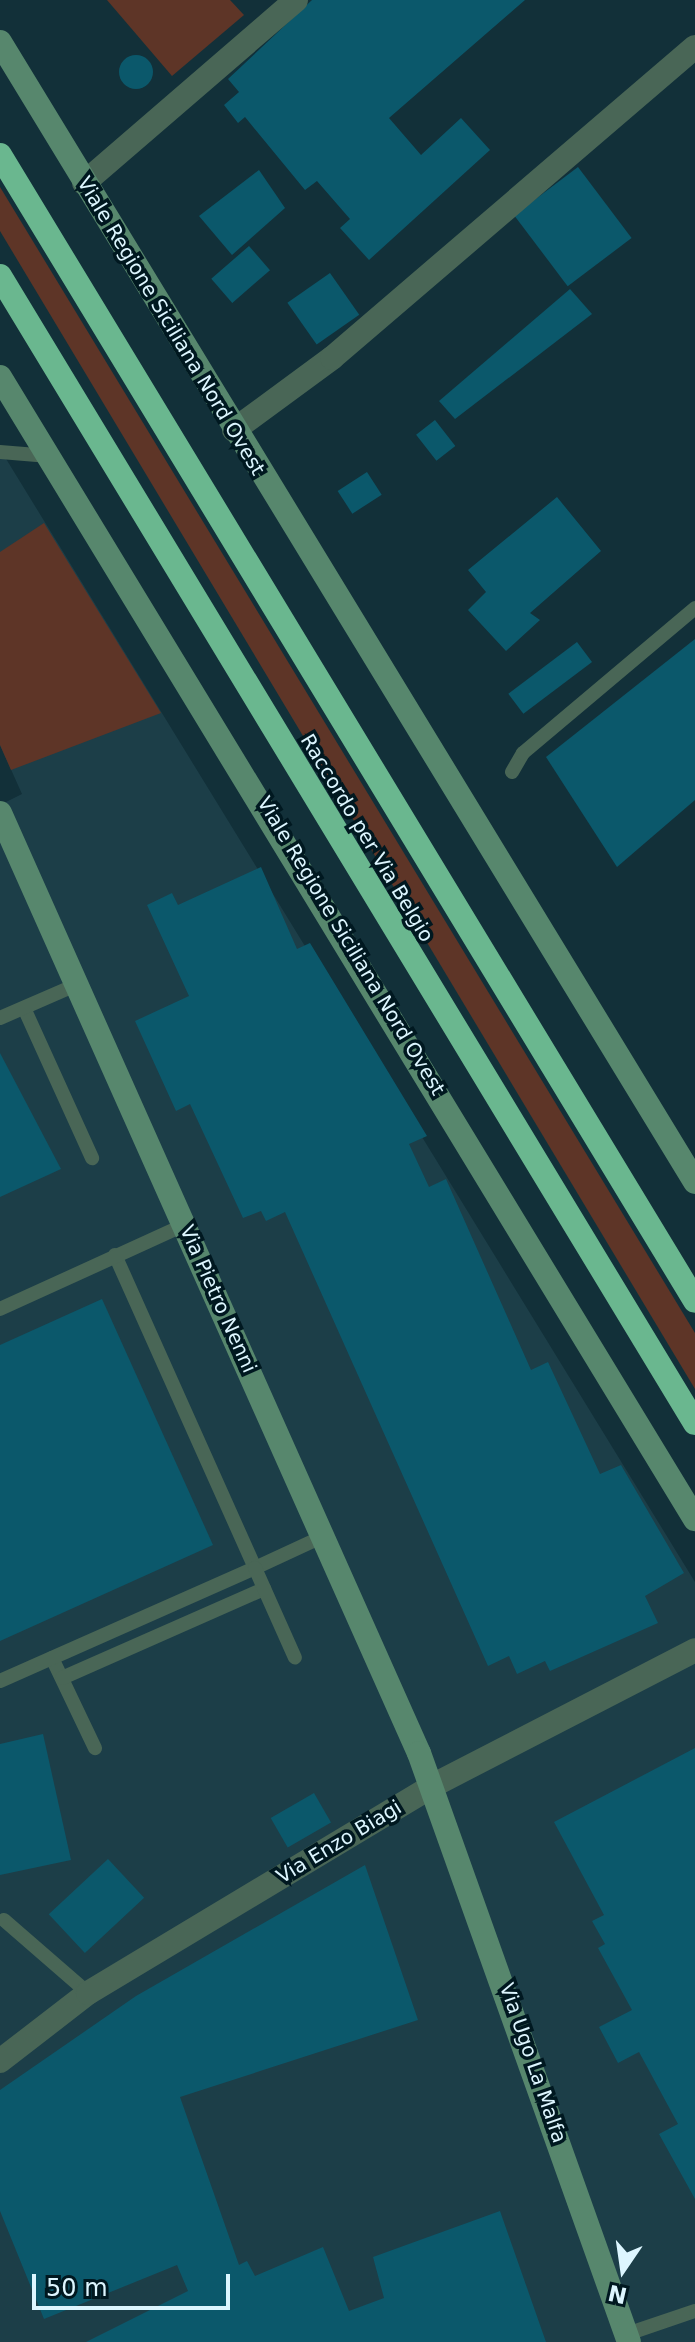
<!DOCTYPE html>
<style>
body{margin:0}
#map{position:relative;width:695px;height:2342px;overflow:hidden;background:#123039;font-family:"DejaVu Sans",sans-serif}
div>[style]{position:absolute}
.built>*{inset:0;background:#1c3e48}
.green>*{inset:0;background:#5e3527}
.building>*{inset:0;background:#0b586b;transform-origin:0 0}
.round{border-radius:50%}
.lane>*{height:14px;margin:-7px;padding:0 7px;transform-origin:7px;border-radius:7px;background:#496656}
.street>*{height:24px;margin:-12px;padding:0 12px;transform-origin:12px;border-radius:12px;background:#496656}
.secondary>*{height:24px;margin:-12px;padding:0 12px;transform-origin:12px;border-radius:12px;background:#57876d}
.highway>*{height:24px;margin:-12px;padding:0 12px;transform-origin:12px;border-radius:12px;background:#6ab78f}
span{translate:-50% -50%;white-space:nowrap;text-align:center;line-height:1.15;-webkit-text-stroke:7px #001820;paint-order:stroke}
.street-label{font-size:20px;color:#ddf6ff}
.north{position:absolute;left:583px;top:2230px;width:80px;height:80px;-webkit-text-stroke:6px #001820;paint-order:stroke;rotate:193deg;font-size:22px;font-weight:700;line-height:32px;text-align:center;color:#ddf6ff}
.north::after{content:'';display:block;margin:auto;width:28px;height:36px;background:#ddf6ff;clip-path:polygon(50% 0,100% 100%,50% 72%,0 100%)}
.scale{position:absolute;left:32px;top:2274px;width:198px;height:36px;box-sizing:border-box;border:4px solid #ddf6ff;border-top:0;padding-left:10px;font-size:24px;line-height:28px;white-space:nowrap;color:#ddf6ff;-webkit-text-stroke:6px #001820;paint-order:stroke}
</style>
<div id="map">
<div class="built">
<div style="clip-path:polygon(0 449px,695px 1582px,695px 2342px,0 2342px,0 805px,22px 794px,0 745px)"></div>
</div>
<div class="green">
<div style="clip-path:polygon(107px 0,230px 0,244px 15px,172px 76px)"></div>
<div style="clip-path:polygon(0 187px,695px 1333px,695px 1389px,0 231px)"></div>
<div style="clip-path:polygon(44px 523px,161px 713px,11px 770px,0 745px,0 552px)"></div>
</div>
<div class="building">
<div style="clip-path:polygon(312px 0,525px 0,389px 118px,421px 155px,461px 118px,490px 150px,369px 260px,340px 228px,350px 219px,317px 181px,305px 190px,245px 117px,238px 123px,224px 105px,239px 92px,228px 79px)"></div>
<div class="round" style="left:119px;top:55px;width:34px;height:34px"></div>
<div style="left:578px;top:167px;width:89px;height:80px;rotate:53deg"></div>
<div style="clip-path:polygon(259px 170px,285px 208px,232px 255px,199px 216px)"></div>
<div style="left:249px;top:246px;width:32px;height:50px;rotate:49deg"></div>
<div style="left:330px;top:273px;width:51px;height:52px;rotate:55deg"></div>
<div style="clip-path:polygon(570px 289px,592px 314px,455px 419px,439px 401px)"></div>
<div style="left:435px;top:420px;width:33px;height:24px;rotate:52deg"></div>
<div style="left:367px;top:472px;width:27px;height:35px;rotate:57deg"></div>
<div style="clip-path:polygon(557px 497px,601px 551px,530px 613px,540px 620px,506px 651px,468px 610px,486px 592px,468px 570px)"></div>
<div style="clip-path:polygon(695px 639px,695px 800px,617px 867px,546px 757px)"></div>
<div style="left:577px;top:642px;width:25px;height:86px;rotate:53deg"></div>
<div style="clip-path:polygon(261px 867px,297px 949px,310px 943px,427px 1136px,409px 1144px,429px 1187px,446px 1179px,531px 1370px,548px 1362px,600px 1474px,621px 1465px,684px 1573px,645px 1596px,658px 1623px,550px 1671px,545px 1661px,517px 1674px,509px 1656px,488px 1666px,285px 1212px,266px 1221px,261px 1211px,243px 1218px,190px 1104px,176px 1111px,135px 1021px,189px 996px,147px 905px,172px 893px,178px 905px)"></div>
<div style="clip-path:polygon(0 1053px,61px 1169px,0 1197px)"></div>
<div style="clip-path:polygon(102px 1299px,213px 1545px,0 1641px,0 1345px)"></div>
<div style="clip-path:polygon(43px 1734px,71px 1860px,0 1875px,0 1744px)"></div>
<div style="clip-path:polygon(695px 1748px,695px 2199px,659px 2134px,678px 2124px,639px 2052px,618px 2063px,599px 2027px,632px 2010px,598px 1948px,605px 1944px,592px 1921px,604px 1915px,554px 1822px)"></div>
<div style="left:314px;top:1793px;width:34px;height:50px;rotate:60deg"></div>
<div style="left:108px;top:1859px;width:53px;height:81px;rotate:47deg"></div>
<div style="clip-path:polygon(365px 1865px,418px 2020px,180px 2097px,239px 2265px,247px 2261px,255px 2276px,323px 2247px,349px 2311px,384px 2298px,373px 2257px,500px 2211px,546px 2342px,86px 2342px,188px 2291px,177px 2265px,44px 2319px,0 2211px,0 2090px,136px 1996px)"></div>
</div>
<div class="lane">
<div style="left:0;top:452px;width:49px;rotate:4.7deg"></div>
<div style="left:512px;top:772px;width:22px;rotate:-60deg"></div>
<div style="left:523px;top:753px;width:225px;rotate:-40.1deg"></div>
<div style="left:24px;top:1008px;width:165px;rotate:65.6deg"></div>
<div style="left:0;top:1018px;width:83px;rotate:-23.5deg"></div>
<div style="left:115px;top:1255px;width:343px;rotate:65.9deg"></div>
<div style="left:255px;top:1568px;width:76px;rotate:-24.9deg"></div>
<div style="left:0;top:1309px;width:202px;rotate:-24.5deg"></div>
<div style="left:52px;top:1658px;width:100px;rotate:64.5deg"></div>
<div style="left:62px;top:1678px;width:221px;rotate:-23.8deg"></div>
<div style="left:0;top:1681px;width:279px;rotate:-23.9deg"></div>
<div style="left:255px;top:1568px;width:98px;rotate:66deg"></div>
<div style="left:4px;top:1920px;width:111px;rotate:41deg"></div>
<div style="left:627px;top:2334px;width:72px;rotate:-18.7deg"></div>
</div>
<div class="street">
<div style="left:84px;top:183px;width:280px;rotate:-40.8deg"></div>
<div style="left:234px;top:430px;width:122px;rotate:-36.3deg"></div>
<div style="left:332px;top:358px;width:478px;rotate:-40.6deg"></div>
<div style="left:0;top:2061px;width:111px;rotate:-37.7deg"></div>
<div style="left:88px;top:1993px;width:401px;rotate:-31deg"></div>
<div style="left:432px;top:1786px;width:296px;rotate:-27.3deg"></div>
</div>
<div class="secondary">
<div style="left:0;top:42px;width:1335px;rotate:58.63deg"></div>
<div style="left:0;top:377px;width:1337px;rotate:58.68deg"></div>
<div style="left:0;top:813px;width:1029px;rotate:65.98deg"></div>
<div style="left:419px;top:1753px;width:625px;rotate:70.38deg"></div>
</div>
<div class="highway">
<div style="left:0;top:155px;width:1340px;rotate:58.76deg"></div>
<div style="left:0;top:276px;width:1341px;rotate:58.79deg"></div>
</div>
<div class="street-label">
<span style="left:171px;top:326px;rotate:59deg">Viale Regione Siciliana Nord Ovest</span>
<span style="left:367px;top:838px;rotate:59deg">Raccordo per Via Belgio</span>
<span style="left:351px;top:946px;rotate:59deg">Viale Regione Siciliana Nord Ovest</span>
<span style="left:218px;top:1299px;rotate:66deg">Via Pietro Nenni</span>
<span style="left:339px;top:1842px;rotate:-31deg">Via Enzo Biagi</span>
<span style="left:533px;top:2063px;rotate:71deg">Via Ugo La Malfa</span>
</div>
<div class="north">N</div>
<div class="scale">50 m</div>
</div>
